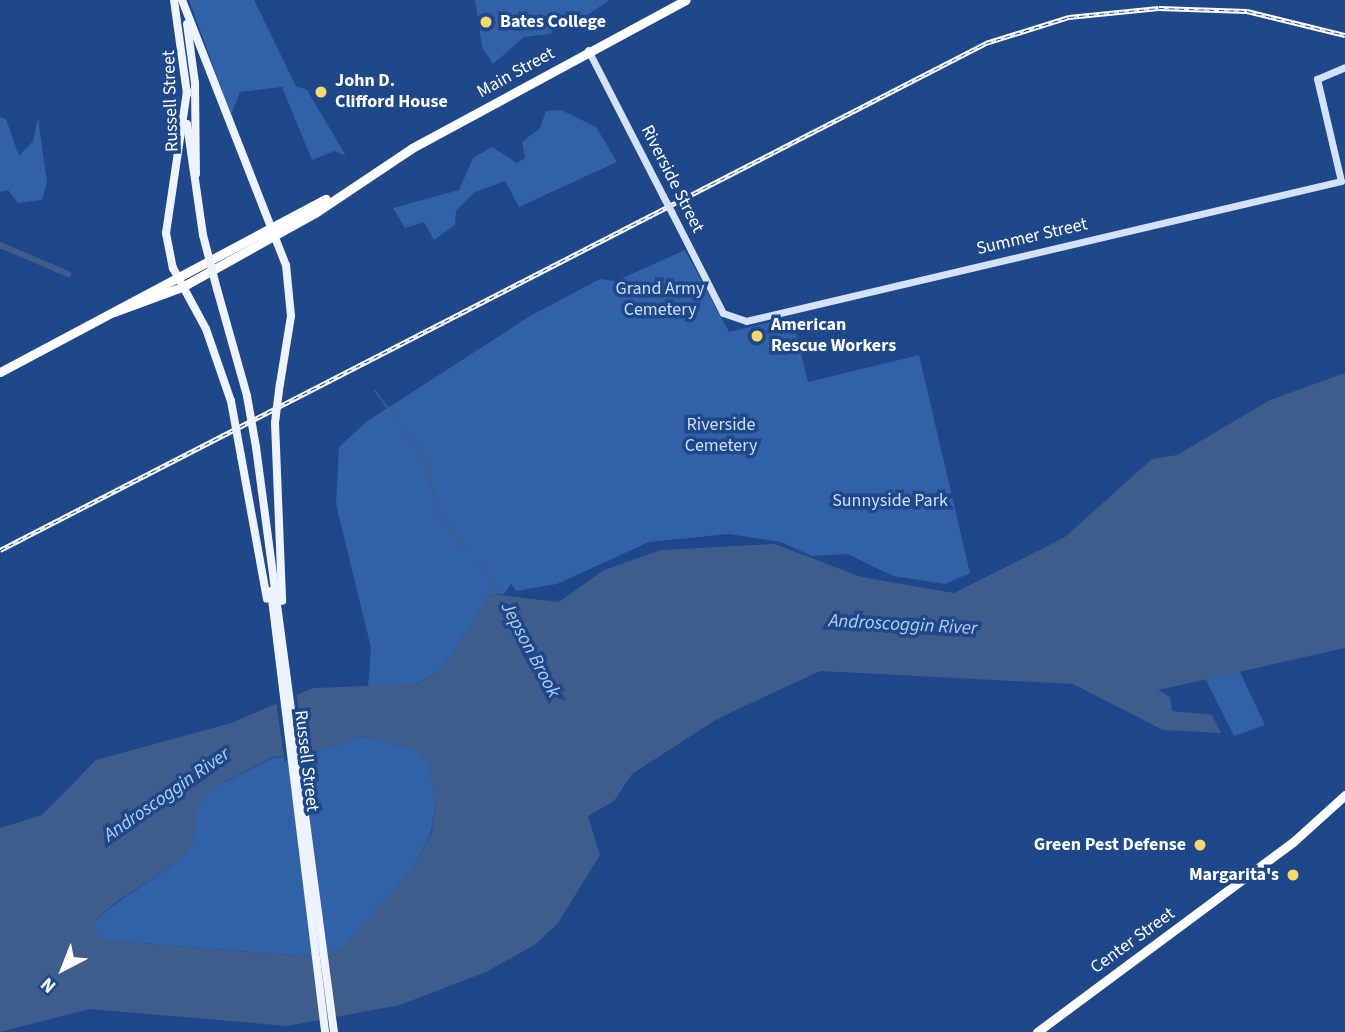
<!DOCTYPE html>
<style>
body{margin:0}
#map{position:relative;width:1345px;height:1032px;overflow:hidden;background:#1e4889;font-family:"Source Sans 3",sans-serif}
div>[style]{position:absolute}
.green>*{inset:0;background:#3161a7}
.water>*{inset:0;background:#3e5c8c}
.pier>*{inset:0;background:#1e4889;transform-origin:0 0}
.stream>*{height:2px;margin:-1px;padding:0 1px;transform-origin:1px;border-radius:1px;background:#3e5c8c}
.canal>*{height:6px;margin:-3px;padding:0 3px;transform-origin:3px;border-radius:3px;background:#3e5c8c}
.secondary>*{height:7px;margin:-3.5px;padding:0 3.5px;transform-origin:3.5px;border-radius:3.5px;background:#d4e2f9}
.primary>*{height:8px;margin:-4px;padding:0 4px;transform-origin:4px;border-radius:4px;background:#edf3ff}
.highway>*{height:9px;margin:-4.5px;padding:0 4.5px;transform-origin:4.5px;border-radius:4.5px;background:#fff}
.rail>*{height:4.5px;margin-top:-2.25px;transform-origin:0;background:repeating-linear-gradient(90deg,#1e4889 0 5px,#fff 0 10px);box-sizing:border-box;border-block:2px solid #fff}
.secondary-bridge>*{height:7px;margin:-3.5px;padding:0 3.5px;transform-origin:3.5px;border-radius:3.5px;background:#d4e2f9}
.primary-bridge>*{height:8px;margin:-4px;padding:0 4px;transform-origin:4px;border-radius:4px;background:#edf3ff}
.dots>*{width:19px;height:19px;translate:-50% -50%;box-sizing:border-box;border:4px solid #1e4889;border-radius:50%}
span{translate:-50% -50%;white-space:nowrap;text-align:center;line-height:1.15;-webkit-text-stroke:7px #1e4889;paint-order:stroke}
.poi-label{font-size:18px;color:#fff;font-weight:700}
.left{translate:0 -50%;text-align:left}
.right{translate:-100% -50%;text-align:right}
.street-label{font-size:18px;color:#fff}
.park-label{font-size:18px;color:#cddff8}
.water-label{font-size:19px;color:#b4cef3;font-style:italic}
.north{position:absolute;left:28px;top:934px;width:70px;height:70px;-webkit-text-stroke:5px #1e4889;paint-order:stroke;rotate:222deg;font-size:19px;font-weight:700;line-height:28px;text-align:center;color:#fff}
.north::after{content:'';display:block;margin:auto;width:24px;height:32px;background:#fff;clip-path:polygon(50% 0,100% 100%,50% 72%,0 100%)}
</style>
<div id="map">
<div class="green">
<div style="clip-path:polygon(189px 0,254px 0,296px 86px,307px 90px,346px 156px,335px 151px,312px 160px,282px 87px,240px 92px,231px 115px)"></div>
<div style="clip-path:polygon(475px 0,610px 0,584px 17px,556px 19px,551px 34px,524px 37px,493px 64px,482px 47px)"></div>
<div style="clip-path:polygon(561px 110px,596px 127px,617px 162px,519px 207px,505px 181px,475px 192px,456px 211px,455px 225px,434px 240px,424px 222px,405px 228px,393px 208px,459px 190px,473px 158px,492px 147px,517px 163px,525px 158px,522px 142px,540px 128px,546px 111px)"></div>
<div style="clip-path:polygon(0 117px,6px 119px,19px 156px,33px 141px,38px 118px,47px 182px,42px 200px,18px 203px,8px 190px,0 192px)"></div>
<div style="clip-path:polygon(685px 250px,729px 332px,792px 317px,808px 382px,919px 355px,970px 573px,945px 584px,893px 576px,848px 554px,812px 556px,781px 542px,729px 534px,649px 542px,557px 584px,516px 591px,511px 584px,504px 594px,491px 594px,441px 670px,416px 684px,368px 688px,371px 648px,336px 504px,339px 447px,366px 422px,530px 316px,600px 279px,616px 281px)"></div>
<div style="clip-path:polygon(1239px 670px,1265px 725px,1234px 736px,1204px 676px)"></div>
<div style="clip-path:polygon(364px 736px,419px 751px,429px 763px,436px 805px,430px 835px,412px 870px,341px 949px,312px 957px,103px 940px,95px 934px,96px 920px,111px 907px,181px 859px,193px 842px,196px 810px,211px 789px,273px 758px,310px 754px)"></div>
</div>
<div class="water">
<div style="clip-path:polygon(evenodd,1345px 373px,1345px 648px,1158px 690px,1170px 697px,1172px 711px,1212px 715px,1221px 733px,1163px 730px,1073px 684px,820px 671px,717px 719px,632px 774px,614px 801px,588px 816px,600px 855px,558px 923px,536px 944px,486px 972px,400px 1005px,287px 1026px,90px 1009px,0 1032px,0 828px,42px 815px,96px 760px,231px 723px,313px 688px,417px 684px,441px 670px,491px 594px,559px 602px,604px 570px,661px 550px,775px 544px,861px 577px,954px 593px,1065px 537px,1152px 459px,1177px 455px,1270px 400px,1345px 373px,364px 736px,419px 751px,429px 763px,436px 805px,431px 834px,412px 870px,341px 949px,312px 957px,104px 940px,96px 933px,96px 920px,111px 906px,181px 859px,193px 842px,197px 809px,211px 789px,273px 757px,310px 754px,364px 736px)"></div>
</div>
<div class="pier">
<div style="left:296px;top:692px;width:67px;height:21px;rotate:82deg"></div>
</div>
<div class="stream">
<div style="left:375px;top:391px;width:80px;rotate:53.1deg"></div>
<div style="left:423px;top:455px;width:61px;rotate:74.8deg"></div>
<div style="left:439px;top:514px;width:47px;rotate:51.9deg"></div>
<div style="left:479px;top:564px;width:37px;rotate:56deg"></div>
</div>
<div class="canal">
<div style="left:0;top:245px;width:74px;rotate:23.1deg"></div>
</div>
<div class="secondary">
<div style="left:588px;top:50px;width:164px;rotate:62.8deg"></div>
<div style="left:672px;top:213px;width:112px;rotate:63deg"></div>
<div style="left:723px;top:313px;width:24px;rotate:19deg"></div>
<div style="left:746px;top:321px;width:611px;rotate:-13.24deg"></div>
<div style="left:1341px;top:181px;width:105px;rotate:-103.2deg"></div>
<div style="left:1317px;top:79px;width:30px;rotate:-23deg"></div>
</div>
<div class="primary">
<div style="left:174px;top:0;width:95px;rotate:82.1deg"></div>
<div style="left:182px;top:0;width:285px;rotate:68.6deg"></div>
<div style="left:286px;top:265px;width:51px;rotate:84.4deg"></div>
<div style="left:291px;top:316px;width:69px;rotate:99.2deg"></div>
<div style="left:187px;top:24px;width:60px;rotate:82.3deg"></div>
<div style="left:195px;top:83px;width:91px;rotate:89.4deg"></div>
<div style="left:187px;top:91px;width:144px;rotate:98.4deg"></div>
<div style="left:166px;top:233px;width:36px;rotate:79deg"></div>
<div style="left:173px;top:268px;width:69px;rotate:61.6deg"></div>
<div style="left:206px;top:329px;width:76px;rotate:70.9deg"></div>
<div style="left:187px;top:124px;width:112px;rotate:81.8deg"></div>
<div style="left:217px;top:289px;width:111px;rotate:74.3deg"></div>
<div style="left:275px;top:423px;width:178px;rotate:87.7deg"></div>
<div style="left:256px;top:447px;width:590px;rotate:82.41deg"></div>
<div style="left:241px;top:456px;width:145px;rotate:79.7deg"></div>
<div style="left:271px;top:591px;width:444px;rotate:83deg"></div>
</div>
<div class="highway">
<div style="left:114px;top:312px;width:72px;rotate:-20.2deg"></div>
<div style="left:182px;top:287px;width:152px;rotate:-29.1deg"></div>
<div style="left:315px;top:213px;width:117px;rotate:-33.8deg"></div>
<div style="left:412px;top:148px;width:311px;rotate:-28.4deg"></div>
<div style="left:0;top:372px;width:369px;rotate:-28deg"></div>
<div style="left:1037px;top:1032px;width:319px;rotate:-36.6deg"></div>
<div style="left:1293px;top:842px;width:70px;rotate:-42.1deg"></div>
</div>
<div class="rail">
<div style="left:0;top:550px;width:1109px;rotate:-27.21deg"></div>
<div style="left:986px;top:43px;width:87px;rotate:-17.4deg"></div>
<div style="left:1069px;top:17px;width:90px;rotate:-5.7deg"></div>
<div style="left:1159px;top:8px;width:88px;rotate:2deg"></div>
<div style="left:1247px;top:11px;width:101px;rotate:13.8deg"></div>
</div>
<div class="secondary-bridge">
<div style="left:663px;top:196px;width:19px;rotate:62deg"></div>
</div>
<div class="primary-bridge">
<div style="left:203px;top:235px;width:56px;rotate:75.5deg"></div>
<div style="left:247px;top:396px;width:52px;rotate:80deg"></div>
<div style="left:231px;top:401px;width:56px;rotate:79.7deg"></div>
<div style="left:275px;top:423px;width:39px;rotate:-83deg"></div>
</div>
<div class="dots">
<div style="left:486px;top:22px;background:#fbd767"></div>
<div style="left:321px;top:92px;background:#fbd767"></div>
<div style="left:757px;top:336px;background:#fbd767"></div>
<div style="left:1200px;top:845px;background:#fbd767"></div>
<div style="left:1293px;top:875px;background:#fbd767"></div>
</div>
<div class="poi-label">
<span class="left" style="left:500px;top:22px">Bates College</span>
<span class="left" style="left:335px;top:92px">John D.<br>Clifford House</span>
<span class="left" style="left:771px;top:336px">American<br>Rescue Workers</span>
<span class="right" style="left:1186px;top:845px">Green Pest Defense</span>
<span class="right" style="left:1279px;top:875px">Margarita's</span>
</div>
<div class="street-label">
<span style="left:516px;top:73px;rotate:-29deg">Main Street</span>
<span style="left:171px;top:101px;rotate:-92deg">Russell Street</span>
<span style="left:672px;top:179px;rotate:63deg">Riverside Street</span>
<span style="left:1032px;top:237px;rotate:-13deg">Summer Street</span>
<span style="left:306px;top:761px;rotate:83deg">Russell Street</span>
<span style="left:1133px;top:941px;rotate:-36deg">Center Street</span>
</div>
<div class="park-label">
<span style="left:660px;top:300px">Grand Army<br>Cemetery</span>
<span style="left:721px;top:436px">Riverside<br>Cemetery</span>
<span style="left:890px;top:501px">Sunnyside Park</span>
</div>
<div class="water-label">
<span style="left:903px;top:625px;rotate:3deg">Androscoggin River</span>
<span style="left:530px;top:650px;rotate:62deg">Jepson Brook</span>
<span style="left:167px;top:795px;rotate:-35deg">Androscoggin River</span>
</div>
<div class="north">N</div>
</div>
